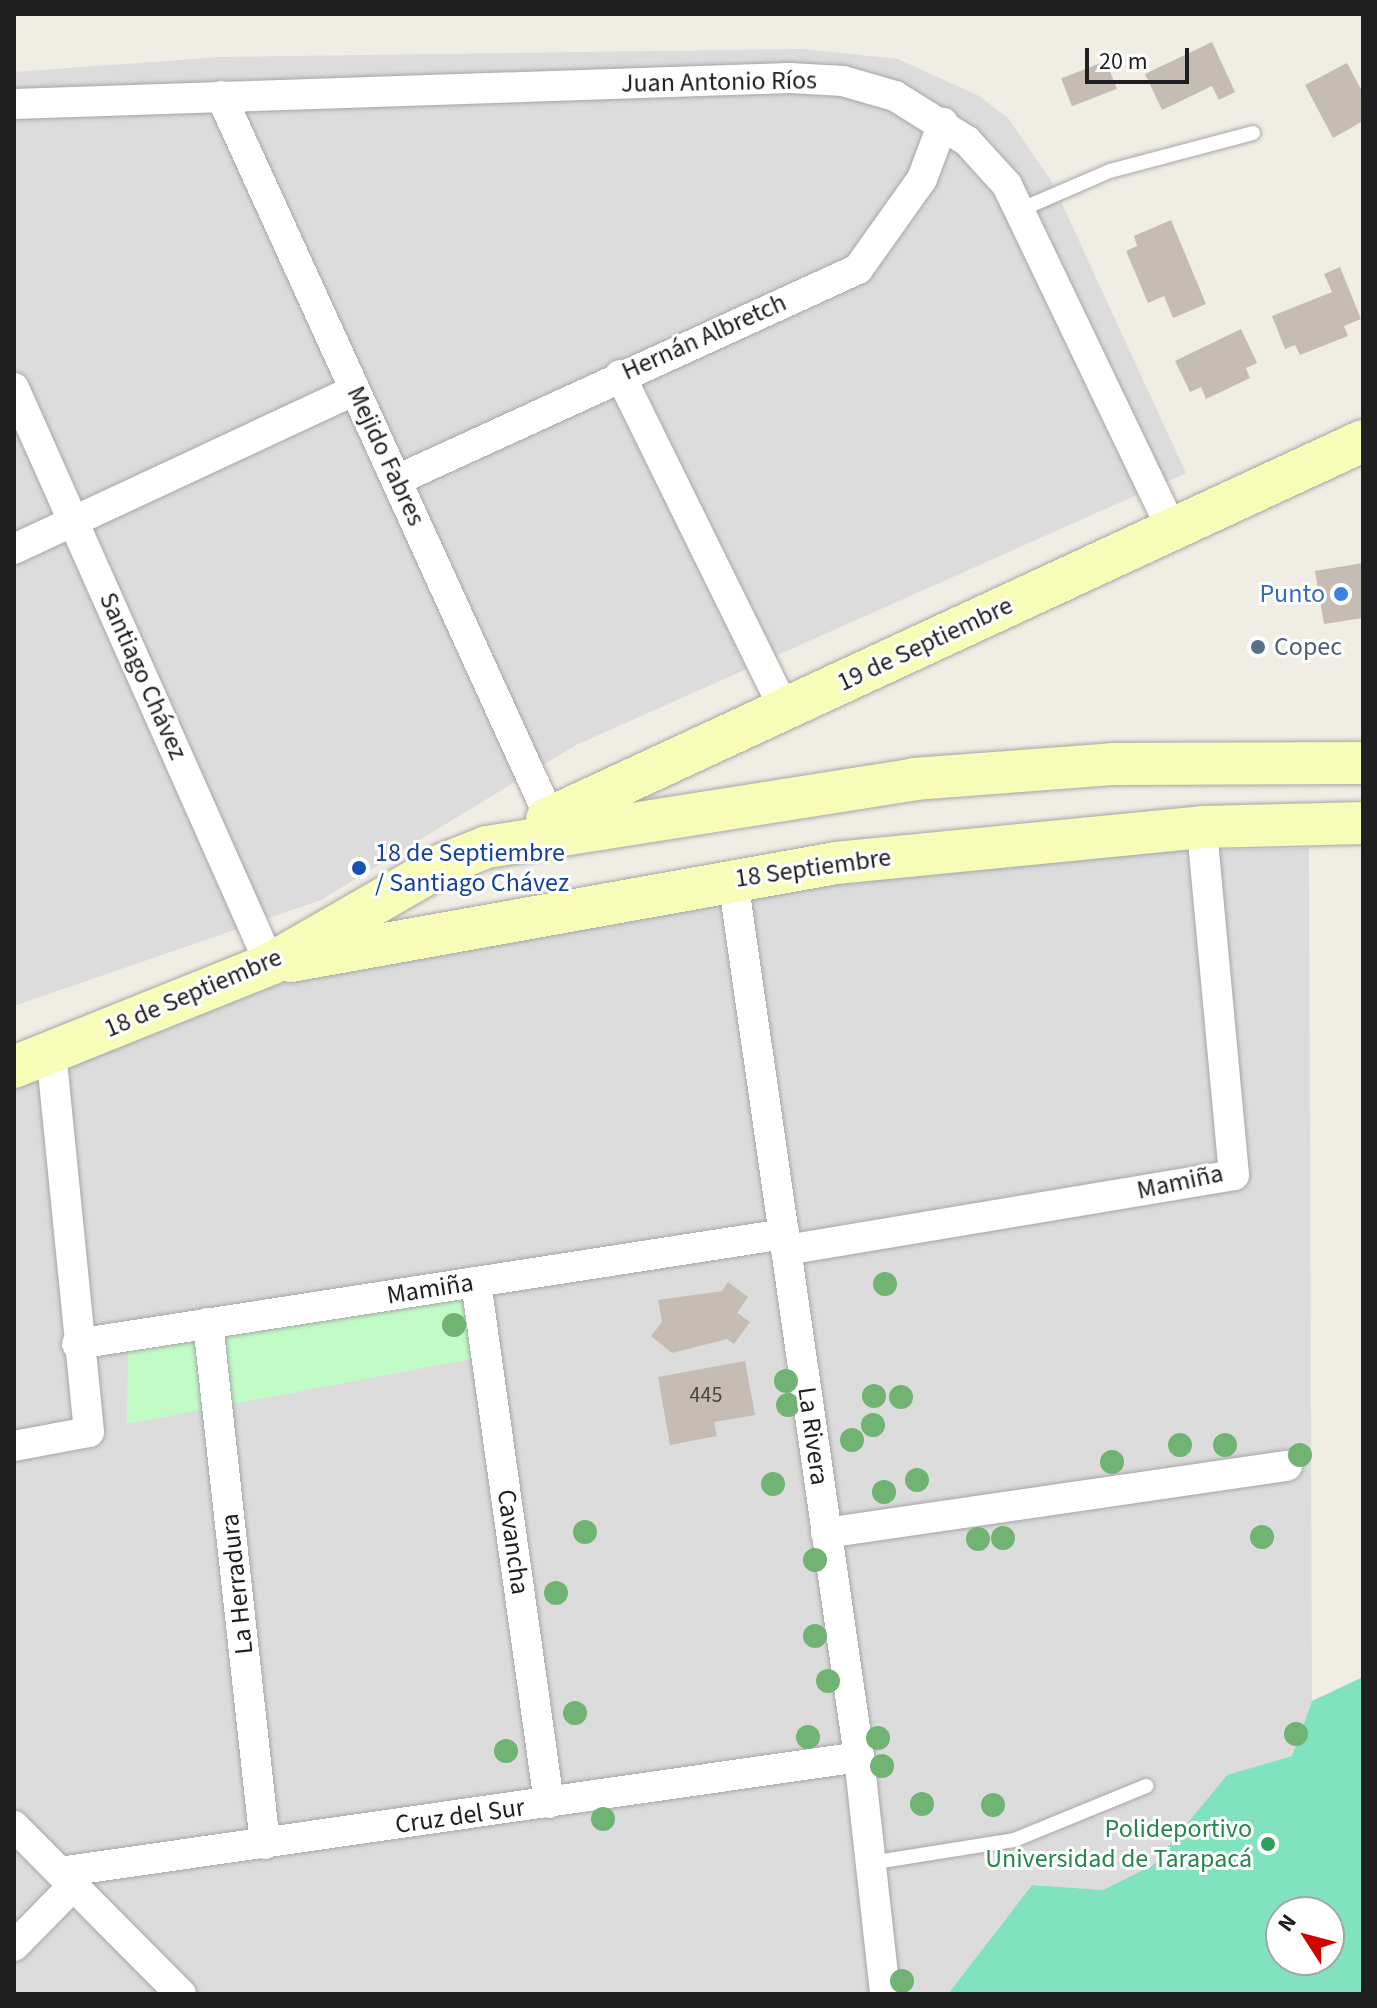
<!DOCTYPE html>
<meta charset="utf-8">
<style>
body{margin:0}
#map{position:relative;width:1377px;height:2008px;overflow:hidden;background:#f0ede5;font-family:"Source Sans 3",sans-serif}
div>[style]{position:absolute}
.residential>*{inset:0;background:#dddcdc}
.park>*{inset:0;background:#c1fcc7}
.pitch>*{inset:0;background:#80e2be}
.building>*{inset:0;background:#c5bcb4;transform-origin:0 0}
.roads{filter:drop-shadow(0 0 2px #a6a6a6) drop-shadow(0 0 2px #a6a6a6)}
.lane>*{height:14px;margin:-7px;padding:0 7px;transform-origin:7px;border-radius:7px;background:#fff}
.street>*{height:30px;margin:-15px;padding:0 15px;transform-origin:15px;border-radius:15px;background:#fff}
.secondary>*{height:42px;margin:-21px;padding:0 21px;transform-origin:21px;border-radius:21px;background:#f7fcb8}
.trees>*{width:24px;height:24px;margin:-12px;border-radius:50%;background:#70b372}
.dots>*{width:22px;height:22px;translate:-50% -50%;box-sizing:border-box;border:4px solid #fff;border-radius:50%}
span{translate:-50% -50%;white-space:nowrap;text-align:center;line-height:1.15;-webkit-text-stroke:6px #fff;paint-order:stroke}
.number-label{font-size:22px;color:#484644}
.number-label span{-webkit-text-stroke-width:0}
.street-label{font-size:26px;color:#1f1f1f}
.shop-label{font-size:26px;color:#366cbe}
.right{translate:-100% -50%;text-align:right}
.service-label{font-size:26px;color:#4e5e75}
.left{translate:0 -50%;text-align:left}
.transit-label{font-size:26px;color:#164399}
.leisure-label{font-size:26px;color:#27864d}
.frame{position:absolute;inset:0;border:16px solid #1f1f1f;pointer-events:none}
.north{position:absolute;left:1265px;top:1896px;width:80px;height:80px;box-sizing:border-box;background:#fff;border:2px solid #a5a5a5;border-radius:50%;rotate:306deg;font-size:22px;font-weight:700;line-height:32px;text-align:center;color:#1f1f1f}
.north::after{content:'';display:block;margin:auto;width:28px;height:36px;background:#cf0400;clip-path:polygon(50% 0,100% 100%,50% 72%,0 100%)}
.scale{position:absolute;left:1085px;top:48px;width:104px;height:36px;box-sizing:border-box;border:4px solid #1f1f1f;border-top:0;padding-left:10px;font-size:24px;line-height:28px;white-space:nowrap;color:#1f1f1f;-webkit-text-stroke:6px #fff;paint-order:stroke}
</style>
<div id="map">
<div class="residential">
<div style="clip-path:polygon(804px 49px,898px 59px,979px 96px,1008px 118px,1052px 182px,1186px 473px,576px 745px,321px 900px,14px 1006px,14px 72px,220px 57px)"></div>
<div style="clip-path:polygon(1309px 848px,1312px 1701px,1292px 1756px,1227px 1775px,1153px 1865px,1103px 1890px,1032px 1885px,948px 1994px,14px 1994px,14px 1080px,385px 946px,968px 854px)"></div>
</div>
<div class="park">
<div style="clip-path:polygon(487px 1295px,476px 1358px,127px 1424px,128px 1352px)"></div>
</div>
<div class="pitch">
<div style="clip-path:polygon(evenodd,1363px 1677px,1363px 1994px,948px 1994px,1032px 1885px,1103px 1890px,1153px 1865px,1227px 1775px,1292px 1756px,1312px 1701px,1363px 1677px,1281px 1912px,1329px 1912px,1329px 1960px,1281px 1960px,1281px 1912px)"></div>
</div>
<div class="building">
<div style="clip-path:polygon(1212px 42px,1235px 92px,1219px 100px,1212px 86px,1162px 110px,1145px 74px)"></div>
<div style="left:1106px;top:61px;width:30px;height:48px;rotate:69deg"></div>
<div style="clip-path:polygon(1347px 63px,1363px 93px,1363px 121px,1333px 138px,1305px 85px)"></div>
<div style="clip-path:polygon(1171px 220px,1206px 304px,1173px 318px,1164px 296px,1148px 303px,1126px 251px,1137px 246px,1134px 236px)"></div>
<div style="clip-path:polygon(1340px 267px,1361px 319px,1344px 326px,1348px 336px,1300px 355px,1295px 345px,1285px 349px,1272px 316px,1332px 292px,1324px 274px)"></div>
<div style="clip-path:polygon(1241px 329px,1257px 363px,1246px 368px,1250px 378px,1206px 399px,1201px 387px,1190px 392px,1175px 361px)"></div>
<div style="clip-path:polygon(1363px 563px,1363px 618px,1324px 624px,1315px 571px)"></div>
<div style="clip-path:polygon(728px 1282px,748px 1297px,737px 1313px,750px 1322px,734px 1344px,727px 1339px,672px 1353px,651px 1336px,662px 1322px,658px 1300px,722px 1291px)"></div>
<div style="clip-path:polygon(745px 1361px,755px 1415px,714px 1422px,717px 1436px,670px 1445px,658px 1377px)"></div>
</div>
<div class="roads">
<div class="lane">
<div style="left:1022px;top:209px;width:96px;rotate:-23.4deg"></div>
<div style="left:1110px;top:171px;width:148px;rotate:-14.9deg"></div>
<div style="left:870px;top:1863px;width:146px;rotate:-9.1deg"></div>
<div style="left:1014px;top:1840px;width:143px;rotate:-22.2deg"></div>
</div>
<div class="street">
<div style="left:221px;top:96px;width:793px;rotate:65.5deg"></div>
<div style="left:14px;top:104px;width:776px;rotate:-1.92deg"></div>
<div style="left:790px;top:78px;width:53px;rotate:3.2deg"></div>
<div style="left:843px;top:81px;width:54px;rotate:16.1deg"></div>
<div style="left:895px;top:96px;width:85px;rotate:32deg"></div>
<div style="left:967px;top:141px;width:59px;rotate:47.7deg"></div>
<div style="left:1007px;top:185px;width:382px;rotate:64.4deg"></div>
<div style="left:620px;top:375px;width:372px;rotate:63.8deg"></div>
<div style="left:14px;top:388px;width:630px;rotate:66.04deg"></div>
<div style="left:397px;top:480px;width:507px;rotate:-24.59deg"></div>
<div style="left:858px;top:269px;width:110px;rotate:-54.6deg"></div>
<div style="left:922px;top:179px;width:60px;rotate:-69.4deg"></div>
<div style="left:14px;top:549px;width:376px;rotate:-25deg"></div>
<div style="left:733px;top:880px;width:886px;rotate:81.82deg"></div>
<div style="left:859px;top:1757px;width:238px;rotate:83.7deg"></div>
<div style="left:786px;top:1250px;width:454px;rotate:-9.5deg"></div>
<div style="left:1234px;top:1175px;width:349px;rotate:-95.3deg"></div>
<div style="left:476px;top:1282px;width:526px;rotate:82.02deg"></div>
<div style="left:208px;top:1323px;width:524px;rotate:83.76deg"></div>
<div style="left:77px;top:1344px;width:716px;rotate:-8.84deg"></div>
<div style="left:14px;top:1446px;width:76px;rotate:-10.6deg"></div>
<div style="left:89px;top:1432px;width:382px;rotate:-95.7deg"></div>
<div style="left:826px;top:1533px;width:466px;rotate:-8.3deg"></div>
<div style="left:14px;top:1826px;width:237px;rotate:45.2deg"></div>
<div style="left:60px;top:1872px;width:807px;rotate:-8.19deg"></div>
<div style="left:14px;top:1946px;width:84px;rotate:-45.5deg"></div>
</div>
<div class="secondary">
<div style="left:547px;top:819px;width:899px;rotate:-24.86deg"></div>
<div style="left:291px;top:961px;width:554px;rotate:-10.19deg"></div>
<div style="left:836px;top:863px;width:368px;rotate:-5.6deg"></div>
<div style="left:1202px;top:827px;width:161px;rotate:-1.4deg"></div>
<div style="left:14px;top:1067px;width:276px;rotate:-21.9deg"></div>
<div style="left:270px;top:964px;width:201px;rotate:-29.9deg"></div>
<div style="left:444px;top:864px;width:46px;rotate:-21.6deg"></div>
<div style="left:487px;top:847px;width:432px;rotate:-9deg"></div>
<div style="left:914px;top:779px;width:199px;rotate:-4.3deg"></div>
<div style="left:1112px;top:764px;width:251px;rotate:-0.2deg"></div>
</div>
</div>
<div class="trees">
<div style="left:885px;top:1284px"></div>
<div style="left:454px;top:1325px"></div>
<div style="left:786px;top:1381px"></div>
<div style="left:874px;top:1396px"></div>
<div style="left:901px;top:1397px"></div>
<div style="left:788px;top:1405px"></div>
<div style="left:873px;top:1425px"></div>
<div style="left:852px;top:1440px"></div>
<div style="left:1180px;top:1445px"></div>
<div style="left:1225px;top:1445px"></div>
<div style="left:1300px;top:1455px"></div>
<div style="left:1112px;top:1462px"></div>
<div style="left:917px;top:1480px"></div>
<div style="left:773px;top:1484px"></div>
<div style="left:884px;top:1492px"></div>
<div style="left:585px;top:1532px"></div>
<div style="left:1262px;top:1537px"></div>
<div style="left:1003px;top:1538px"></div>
<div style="left:978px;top:1539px"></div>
<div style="left:815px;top:1560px"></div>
<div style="left:556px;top:1593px"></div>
<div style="left:815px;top:1636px"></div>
<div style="left:828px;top:1681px"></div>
<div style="left:575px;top:1713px"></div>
<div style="left:1296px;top:1734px"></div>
<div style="left:808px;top:1737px"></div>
<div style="left:878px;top:1738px"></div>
<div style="left:506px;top:1751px"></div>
<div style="left:882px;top:1766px"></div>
<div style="left:922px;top:1804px"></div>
<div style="left:993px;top:1805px"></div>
<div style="left:603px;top:1819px"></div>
<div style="left:902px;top:1981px"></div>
</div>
<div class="dots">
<div style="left:1341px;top:594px;background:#3f7fe0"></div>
<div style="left:1258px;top:647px;background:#5c6f8a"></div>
<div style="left:359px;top:868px;background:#1a4fb4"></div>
<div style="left:1268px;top:1844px;background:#2e9e5b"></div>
</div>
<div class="number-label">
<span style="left:706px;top:1396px">445</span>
</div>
<div class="street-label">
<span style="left:719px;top:82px;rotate:-1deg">Juan Antonio Ríos</span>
<span style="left:704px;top:337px;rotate:-24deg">Hernán Albretch</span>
<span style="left:386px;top:456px;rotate:65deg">Mejido Fabres</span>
<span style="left:925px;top:644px;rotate:-25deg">19 de Septiembre</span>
<span style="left:143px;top:676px;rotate:66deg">Santiago Chávez</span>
<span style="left:813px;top:868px;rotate:-8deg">18 Septiembre</span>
<span style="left:193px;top:993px;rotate:-23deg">18 de Septiembre</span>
<span style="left:1180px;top:1182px;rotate:-12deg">Mamiña</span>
<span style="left:430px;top:1289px;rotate:-9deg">Mamiña</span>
<span style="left:813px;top:1436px;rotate:82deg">La Rivera</span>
<span style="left:513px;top:1542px;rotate:82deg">Cavancha</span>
<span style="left:237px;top:1584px;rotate:-96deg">La Herradura</span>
<span style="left:460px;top:1816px;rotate:-8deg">Cruz del Sur</span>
</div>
<div class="shop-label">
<span class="right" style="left:1325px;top:594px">Punto</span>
</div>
<div class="service-label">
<span class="left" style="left:1274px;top:647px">Copec</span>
</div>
<div class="transit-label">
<span class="left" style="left:375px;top:868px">18 de Septiembre<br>/ Santiago Chávez</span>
</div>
<div class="leisure-label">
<span class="right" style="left:1252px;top:1844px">Polideportivo<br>Universidad de Tarapacá</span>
</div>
<div class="frame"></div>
<div class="north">N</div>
<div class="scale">20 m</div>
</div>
